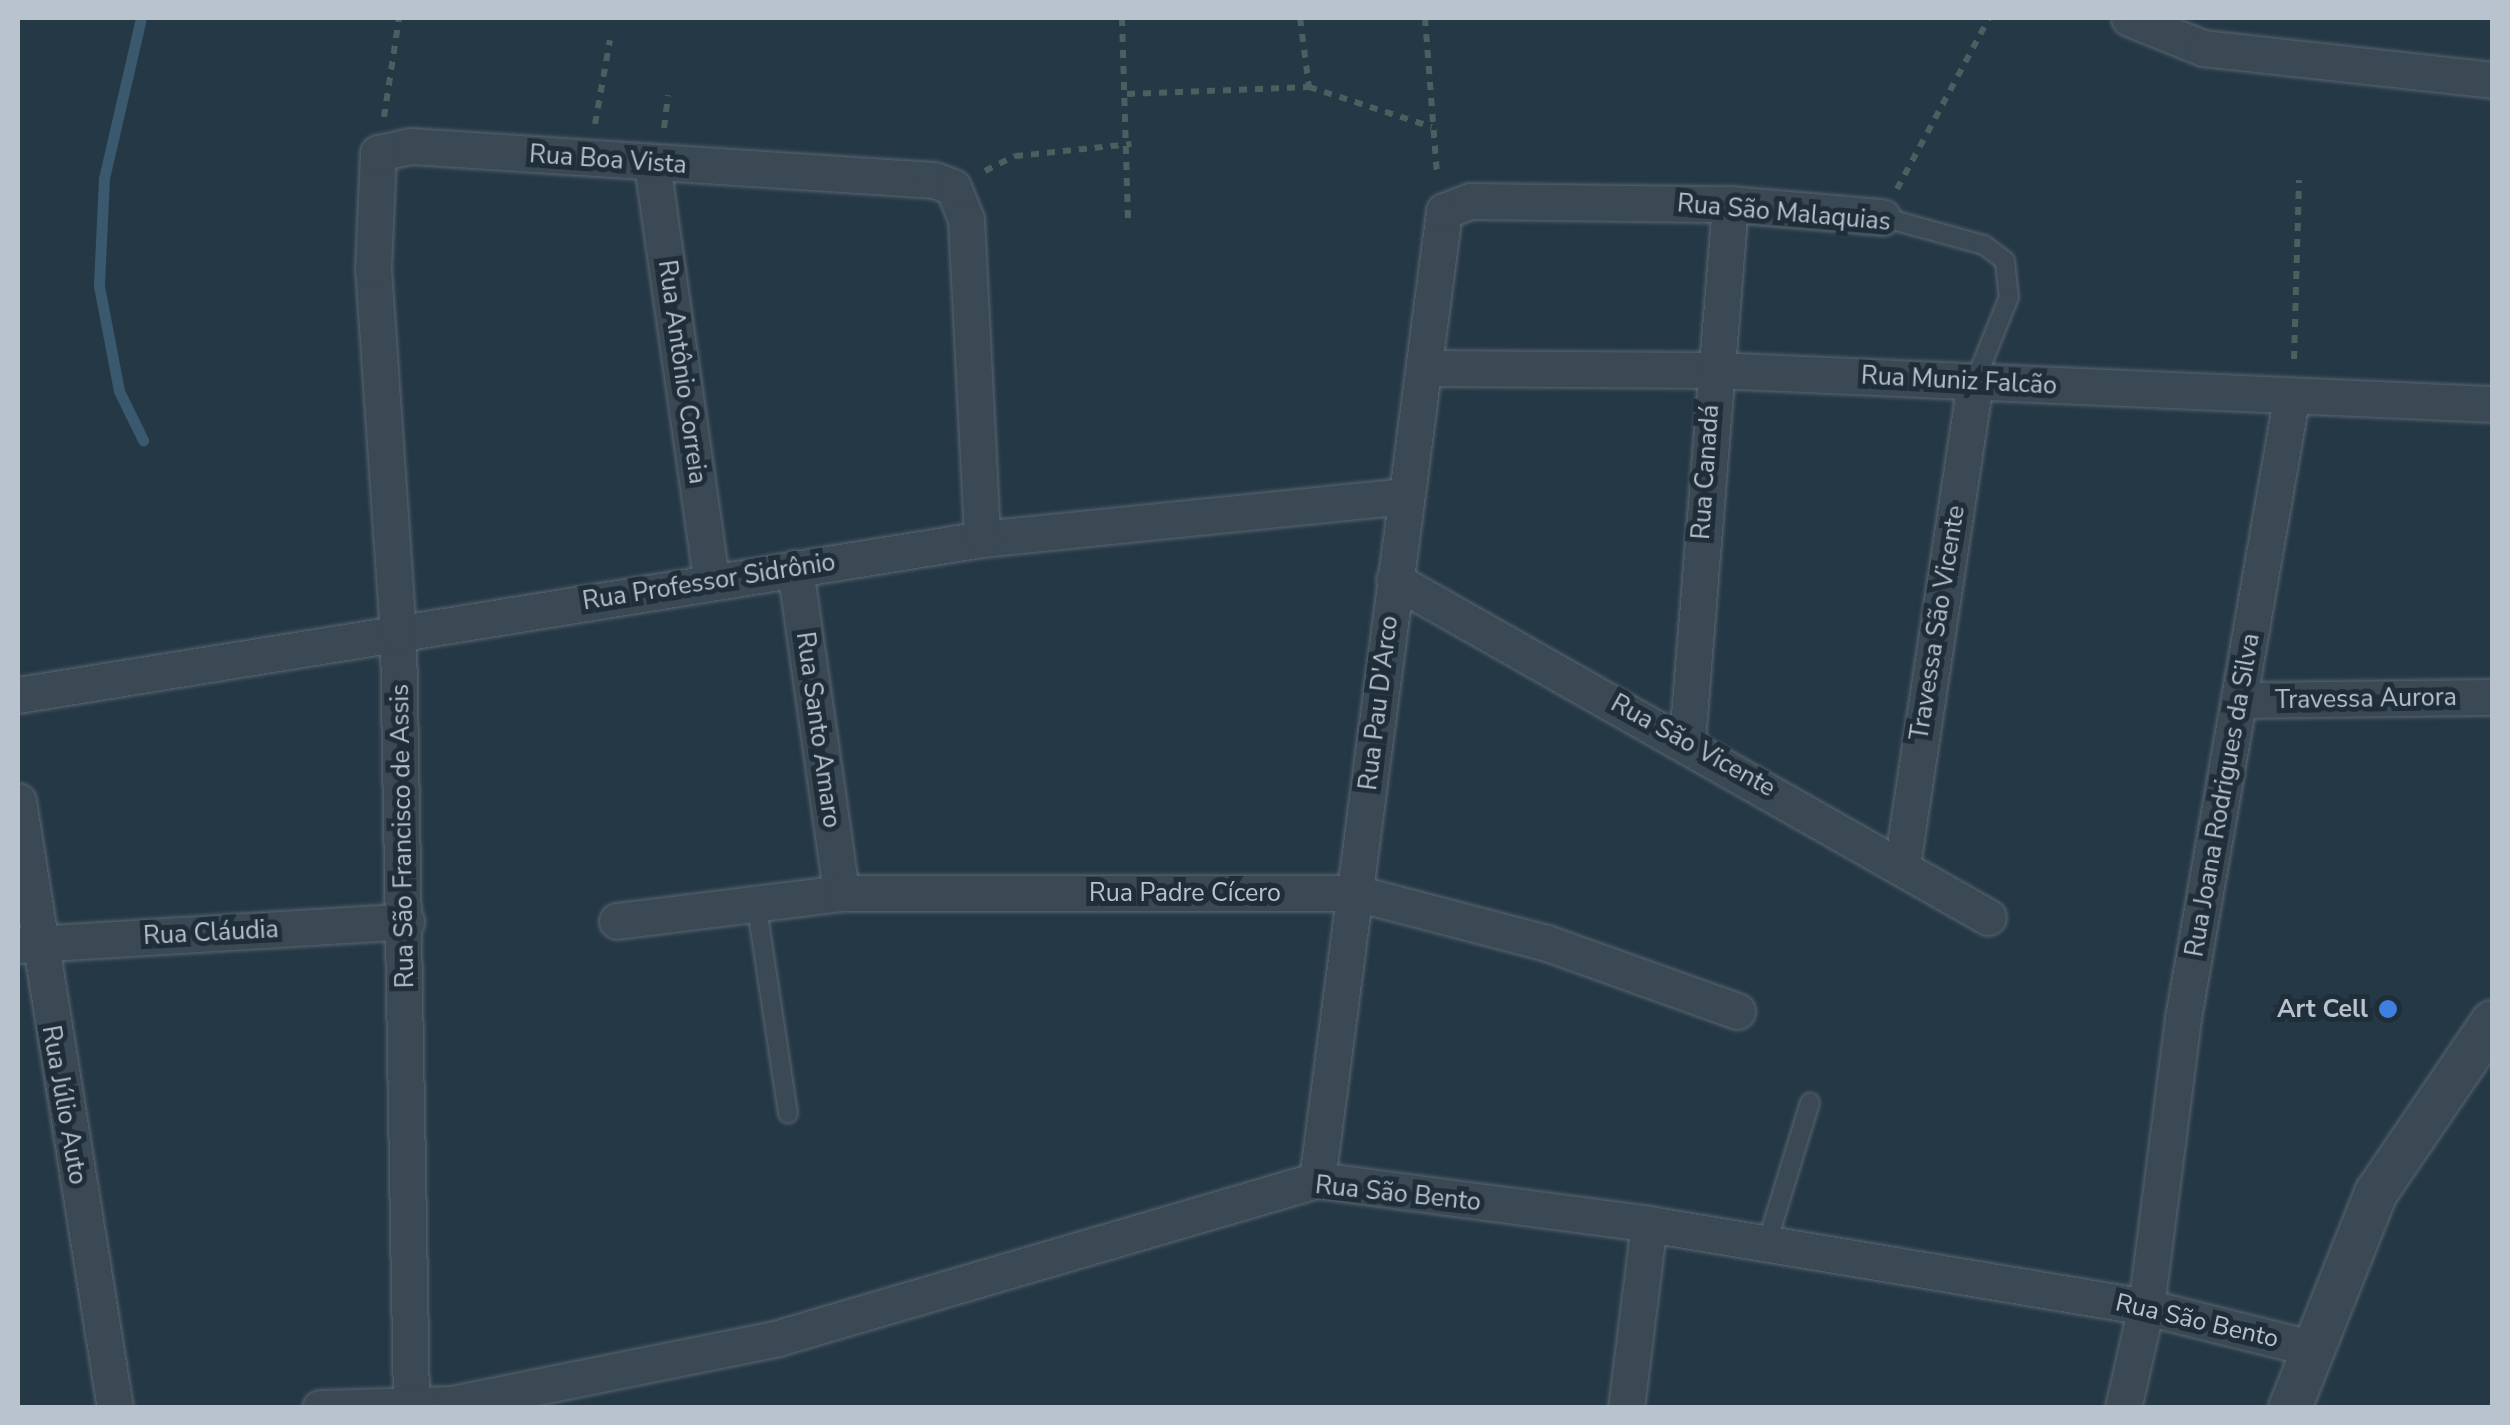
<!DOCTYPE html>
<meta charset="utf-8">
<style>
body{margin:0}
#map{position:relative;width:2510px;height:1425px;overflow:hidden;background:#253845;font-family:"Nunito Sans",sans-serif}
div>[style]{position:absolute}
.stream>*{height:11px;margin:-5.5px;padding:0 5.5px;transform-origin:5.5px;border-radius:5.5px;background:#3a586e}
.path>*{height:6px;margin-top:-3px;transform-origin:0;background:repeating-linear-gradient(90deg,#466160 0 8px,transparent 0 16px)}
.roads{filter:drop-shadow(0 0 2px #596671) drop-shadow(0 0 2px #596671)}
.service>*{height:18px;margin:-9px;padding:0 9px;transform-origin:9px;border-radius:9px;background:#3a4954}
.minor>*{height:35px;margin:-17.5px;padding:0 17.5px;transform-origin:17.5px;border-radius:17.5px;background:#3a4954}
.tertiary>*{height:42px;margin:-21px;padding:0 21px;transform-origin:21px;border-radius:21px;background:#3a4954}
.dots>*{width:28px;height:28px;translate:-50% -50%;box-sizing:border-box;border:5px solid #1f2e39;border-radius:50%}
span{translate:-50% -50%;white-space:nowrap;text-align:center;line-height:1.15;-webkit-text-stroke:10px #1f2e39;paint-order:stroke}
.street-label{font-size:25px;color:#b8c3cd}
.poi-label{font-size:25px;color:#b8c3cd;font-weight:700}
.right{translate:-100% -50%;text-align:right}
.frame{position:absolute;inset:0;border:20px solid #b8c3cd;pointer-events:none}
</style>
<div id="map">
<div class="stream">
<div style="left:141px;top:18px;width:164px;rotate:103deg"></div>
<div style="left:104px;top:178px;width:108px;rotate:92.7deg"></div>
<div style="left:99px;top:286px;width:107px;rotate:79.2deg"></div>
<div style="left:119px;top:391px;width:55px;rotate:63.9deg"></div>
</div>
<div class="path">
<div style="left:1122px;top:18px;width:207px;rotate:88.3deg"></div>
<div style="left:1300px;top:18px;width:70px;rotate:82.6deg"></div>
<div style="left:1309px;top:87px;width:129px;rotate:18deg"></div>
<div style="left:1425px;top:18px;width:157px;rotate:85.6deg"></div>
<div style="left:1127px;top:94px;width:182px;rotate:-2.2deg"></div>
<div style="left:384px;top:117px;width:100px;rotate:-81.4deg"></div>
<div style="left:595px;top:124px;width:85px;rotate:-79.9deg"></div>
<div style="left:664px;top:128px;width:33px;rotate:-83deg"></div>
<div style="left:985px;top:171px;width:34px;rotate:-27deg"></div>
<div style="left:1015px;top:156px;width:117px;rotate:-5.9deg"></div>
<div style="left:1897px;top:189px;width:194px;rotate:-61.7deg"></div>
<div style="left:2294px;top:359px;width:179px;rotate:-88.4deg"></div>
</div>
<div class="roads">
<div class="service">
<div style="left:1882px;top:217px;width:106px;rotate:15.4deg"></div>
<div style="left:1984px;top:245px;width:26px;rotate:37deg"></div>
<div style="left:2005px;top:261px;width:36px;rotate:84deg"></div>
<div style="left:2009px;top:297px;width:91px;rotate:112deg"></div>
<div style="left:756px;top:902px;width:214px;rotate:81.4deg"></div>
<div style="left:1767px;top:1243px;width:147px;rotate:-73deg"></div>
</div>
<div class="minor">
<div style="left:2129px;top:18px;width:80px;rotate:22.1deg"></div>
<div style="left:2203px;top:48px;width:291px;rotate:6.3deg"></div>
<div style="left:652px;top:164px;width:420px;rotate:81.9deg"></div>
<div style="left:1426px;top:368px;width:288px;rotate:0.4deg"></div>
<div style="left:1714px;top:370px;width:779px;rotate:2.5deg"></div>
<div style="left:795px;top:568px;width:328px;rotate:81.9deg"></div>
<div style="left:1394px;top:580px;width:683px;rotate:29.57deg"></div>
<div style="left:18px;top:695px;width:977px;rotate:-9.19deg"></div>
<div style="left:982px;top:539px;width:425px;rotate:-5.8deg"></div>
<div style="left:2240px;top:700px;width:252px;rotate:-0.7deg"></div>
<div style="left:1687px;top:741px;width:539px;rotate:-85.42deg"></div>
<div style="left:18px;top:801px;width:615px;rotate:80.92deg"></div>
<div style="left:1902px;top:865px;width:489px;rotate:-81.4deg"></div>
<div style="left:617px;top:921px;width:226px;rotate:-7.1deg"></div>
<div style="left:841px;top:893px;width:515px"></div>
<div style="left:1356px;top:893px;width:197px;rotate:14.7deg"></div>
<div style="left:1547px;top:943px;width:202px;rotate:19.7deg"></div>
<div style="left:18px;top:945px;width:389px;rotate:-3.5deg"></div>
<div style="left:1317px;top:1180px;width:977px;rotate:-82.53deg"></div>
<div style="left:1444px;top:211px;width:28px;rotate:-21deg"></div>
<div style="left:1470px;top:201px;width:260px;rotate:0.7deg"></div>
<div style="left:1730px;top:204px;width:153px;rotate:4.9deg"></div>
<div style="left:411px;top:1404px;width:770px;rotate:-90.97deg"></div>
<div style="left:398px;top:634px;width:367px;rotate:-93.9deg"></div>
<div style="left:373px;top:268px;width:115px;rotate:-87.5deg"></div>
<div style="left:378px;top:153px;width:34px;rotate:-12deg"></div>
<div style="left:411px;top:146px;width:524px;rotate:3.72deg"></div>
<div style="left:934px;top:180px;width:20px;rotate:20deg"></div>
<div style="left:953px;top:187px;width:35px;rotate:68deg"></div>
<div style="left:966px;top:219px;width:320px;rotate:87.1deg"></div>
<div style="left:320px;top:1408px;width:132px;rotate:-1.7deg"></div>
<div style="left:452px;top:1404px;width:333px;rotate:-11.4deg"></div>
<div style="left:778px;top:1338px;width:562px;rotate:-16.34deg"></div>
<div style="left:1317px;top:1180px;width:335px;rotate:7.5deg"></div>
<div style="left:1649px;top:1224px;width:504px;rotate:9.48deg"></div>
<div style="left:2146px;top:1307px;width:170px;rotate:14deg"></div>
<div style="left:1626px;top:1408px;width:185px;rotate:-82.9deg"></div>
<div style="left:2123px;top:1408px;width:104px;rotate:-77.2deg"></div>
<div style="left:2146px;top:1307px;width:291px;rotate:-82.7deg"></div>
<div style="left:2183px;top:1018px;width:627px;rotate:-80.09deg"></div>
</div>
<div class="tertiary">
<div style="left:2290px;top:1408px;width:232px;rotate:-68.2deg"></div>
<div style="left:2376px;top:1193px;width:207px;rotate:-55.8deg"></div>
</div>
</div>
<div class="dots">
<div style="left:2388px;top:1009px;background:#3f7fe0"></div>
</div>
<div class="street-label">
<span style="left:608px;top:160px;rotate:4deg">Rua Boa Vista</span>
<span style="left:1784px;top:213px;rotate:5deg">Rua São Malaquias</span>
<span style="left:682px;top:372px;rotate:82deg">Rua Antônio Correia</span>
<span style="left:1959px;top:381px;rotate:3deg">Rua Muniz Falcão</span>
<span style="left:1706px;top:472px;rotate:-86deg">Rua Canadá</span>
<span style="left:709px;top:582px;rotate:-9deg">Rua Professor Sidrônio</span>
<span style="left:1938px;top:623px;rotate:-81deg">Travessa São Vicente</span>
<span style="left:2366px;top:699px;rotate:-1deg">Travessa Aurora</span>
<span style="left:1379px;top:703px;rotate:-83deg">Rua Pau D'Arco</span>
<span style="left:818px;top:730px;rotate:82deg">Rua Santo Amaro</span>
<span style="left:1693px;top:746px;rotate:29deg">Rua São Vicente</span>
<span style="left:2223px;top:795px;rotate:-80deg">Rua Joana Rodrigues da Silva</span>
<span style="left:403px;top:836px;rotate:-91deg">Rua São Francisco de Assis</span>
<span style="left:1185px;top:893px">Rua Padre Cícero</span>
<span style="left:211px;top:933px;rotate:-3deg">Rua Cláudia</span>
<span style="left:64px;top:1105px;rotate:80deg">Rua Júlio Auto</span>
<span style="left:1398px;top:1194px;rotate:6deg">Rua São Bento</span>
<span style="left:2197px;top:1321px;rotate:13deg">Rua São Bento</span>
</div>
<div class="poi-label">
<span class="right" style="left:2368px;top:1009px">Art Cell</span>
</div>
<div class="frame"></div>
</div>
